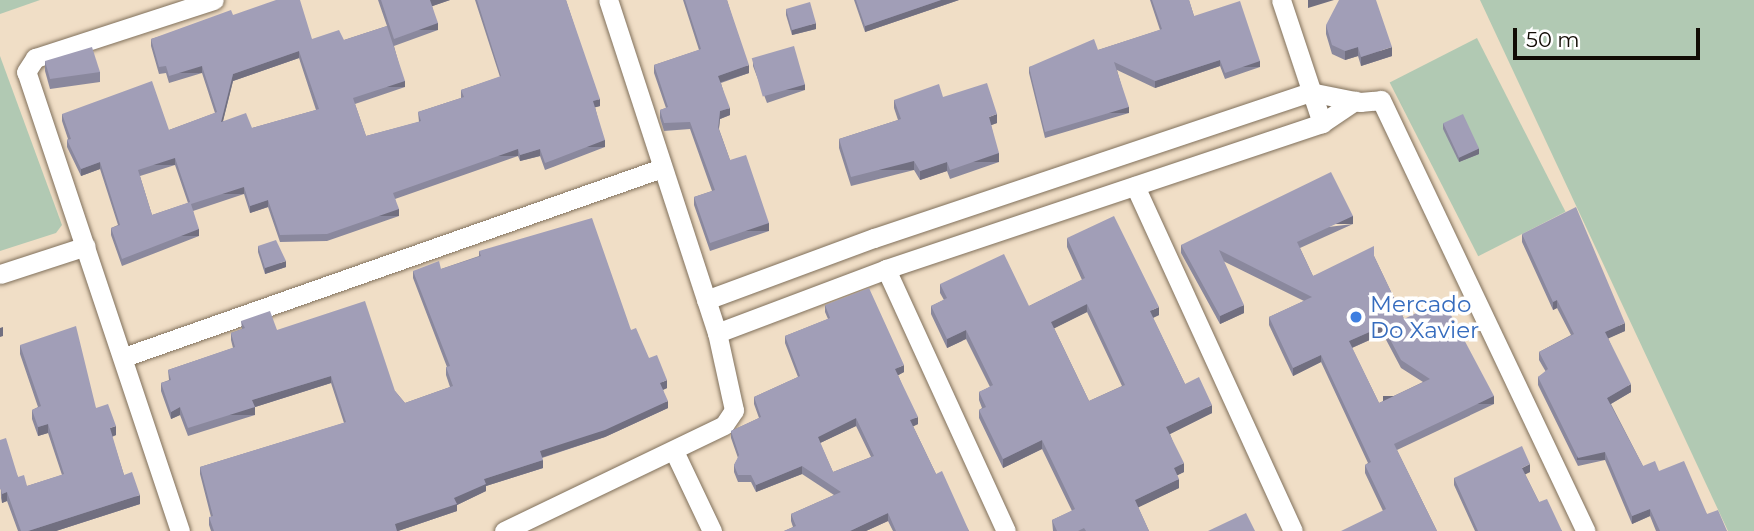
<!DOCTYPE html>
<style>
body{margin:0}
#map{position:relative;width:1754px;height:531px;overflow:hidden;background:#f0dec6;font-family:Montserrat,sans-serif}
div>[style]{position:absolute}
.green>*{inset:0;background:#b1c9b3;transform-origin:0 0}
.roads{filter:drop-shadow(0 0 2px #80705b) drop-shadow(0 0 2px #80705b)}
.street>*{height:19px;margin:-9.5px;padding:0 9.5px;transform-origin:9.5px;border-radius:9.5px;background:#fff}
.wall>*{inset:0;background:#8a889d}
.shaded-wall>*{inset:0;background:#716f80;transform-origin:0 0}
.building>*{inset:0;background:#a19eb7;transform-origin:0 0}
.dots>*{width:19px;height:19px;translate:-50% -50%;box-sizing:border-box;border:4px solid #fff;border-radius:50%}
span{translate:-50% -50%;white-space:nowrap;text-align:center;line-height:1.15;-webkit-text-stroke:7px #fff;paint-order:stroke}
.shop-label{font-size:23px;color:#366cbe}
.left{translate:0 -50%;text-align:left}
.scale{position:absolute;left:1513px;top:28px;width:187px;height:32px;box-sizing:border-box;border:4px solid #120c05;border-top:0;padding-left:9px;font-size:21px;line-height:24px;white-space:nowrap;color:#120c05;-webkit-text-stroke:5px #fff;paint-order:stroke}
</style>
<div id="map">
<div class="green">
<div style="clip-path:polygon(0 0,40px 0,0 14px)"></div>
<div style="clip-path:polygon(1480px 0,1754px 0,1754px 531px,1728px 531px)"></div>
<div style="left:1477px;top:38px;width:195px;height:98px;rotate:63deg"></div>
<div style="clip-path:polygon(0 56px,62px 225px,56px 233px,0 251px)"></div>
</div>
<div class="roads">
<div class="street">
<div style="left:1281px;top:0;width:130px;rotate:71.6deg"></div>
<div style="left:1135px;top:186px;width:379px;rotate:65.4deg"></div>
<div style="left:886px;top:269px;width:288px;rotate:65.4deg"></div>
<div style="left:0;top:274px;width:90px;rotate:-18deg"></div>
<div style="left:706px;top:300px;width:179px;rotate:-20.3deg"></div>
<div style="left:874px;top:238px;width:460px;rotate:-18.5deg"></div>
<div style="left:1310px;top:92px;width:51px;rotate:11.3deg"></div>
<div style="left:1360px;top:102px;width:21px;rotate:-5deg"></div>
<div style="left:1381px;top:100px;width:477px;rotate:64.6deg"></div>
<div style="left:717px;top:333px;width:181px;rotate:-20.7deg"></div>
<div style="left:886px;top:269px;width:460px;rotate:-18.5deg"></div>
<div style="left:1322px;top:123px;width:40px;rotate:-34deg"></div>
<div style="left:124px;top:357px;width:570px;rotate:-19.36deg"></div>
<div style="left:674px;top:451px;width:89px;rotate:64.6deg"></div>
<div style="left:180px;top:531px;width:484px;rotate:-108.5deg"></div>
<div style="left:26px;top:72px;width:17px;rotate:-57deg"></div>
<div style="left:35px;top:58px;width:188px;rotate:-18deg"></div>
<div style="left:504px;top:531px;width:244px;rotate:-25.7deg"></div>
<div style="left:724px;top:425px;width:18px;rotate:-56deg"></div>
<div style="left:734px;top:410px;width:79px;rotate:-102.4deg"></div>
<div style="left:717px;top:333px;width:350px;rotate:-108.1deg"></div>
</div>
</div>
<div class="wall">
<div style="clip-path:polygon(evenodd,378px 0,450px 0,432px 6px,438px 30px,394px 46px,405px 87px,355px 104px,366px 136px,419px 122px,418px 112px,461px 98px,461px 90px,500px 77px,475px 0,566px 0,600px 106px,595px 107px,605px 147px,545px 170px,540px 156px,520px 161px,518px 156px,395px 199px,399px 216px,327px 241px,280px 242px,268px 207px,250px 213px,244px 194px,193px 211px,199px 236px,122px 266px,111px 235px,111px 228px,118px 225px,100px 169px,81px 176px,67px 147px,67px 140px,68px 139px,62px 121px,62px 114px,169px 130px,215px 113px,202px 73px,169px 83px,166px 73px,159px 74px,151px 46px,151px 39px,233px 15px,312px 39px,344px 40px,387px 26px,378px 0,299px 58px,316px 110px,252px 128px,223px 121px,233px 81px,299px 58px,378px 0,175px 165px,188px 203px,152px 215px,140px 176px,175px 165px)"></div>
<div style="clip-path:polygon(683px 0,727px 0,749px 73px,721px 83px,730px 115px,720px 119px,719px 129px,730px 160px,769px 231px,710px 251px,694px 205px,694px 197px,712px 191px,690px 129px,664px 131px,660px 118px,660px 110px,666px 108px,654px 73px,654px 65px,699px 50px)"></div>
<div style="clip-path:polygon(854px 0,959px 0,865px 32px)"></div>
<div style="clip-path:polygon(1150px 0,1189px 0,1194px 16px,1260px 67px,1225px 79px,1220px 66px,1155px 88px,1117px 70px,1129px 113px,1045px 138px,1029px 73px,1029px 67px,1098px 50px,1160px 30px)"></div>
<div style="clip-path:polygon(786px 9px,816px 29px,792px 35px,786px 15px)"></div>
<div style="clip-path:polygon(1326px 25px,1392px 56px,1361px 66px,1358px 56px,1345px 60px,1332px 54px,1326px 34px)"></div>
<div style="clip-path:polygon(45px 61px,100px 72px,100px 82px,50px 89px,45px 71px)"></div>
<div style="clip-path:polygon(753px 61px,805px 90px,767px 103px,753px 66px)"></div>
<div style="clip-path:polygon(943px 97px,997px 123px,991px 125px,999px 162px,950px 179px,947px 171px,920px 180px,914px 170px,851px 186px,839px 148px,839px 139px,898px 120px,894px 108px,894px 100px)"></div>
<div style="clip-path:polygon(1443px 123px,1479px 154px,1459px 162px,1443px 129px)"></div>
<div style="clip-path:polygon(evenodd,1353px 224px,1300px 248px,1313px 276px,1374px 256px,1404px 319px,1494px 404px,1397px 450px,1437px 531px,1383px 511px,1365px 473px,1365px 465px,1368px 463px,1321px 362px,1293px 376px,1269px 325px,1269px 317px,1304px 301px,1223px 261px,1244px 313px,1220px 324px,1181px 253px,1181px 245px,1353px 224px,1383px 334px,1401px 368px,1423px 382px,1379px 403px,1352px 348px,1383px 334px)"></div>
<div style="clip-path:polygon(1522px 234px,1625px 331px,1608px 338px,1631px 392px,1611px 404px,1643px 466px,1659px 471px,1707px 514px,1727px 531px,1656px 531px,1650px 516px,1632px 524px,1605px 460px,1578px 466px,1538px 385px,1538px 377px,1546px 372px,1539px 360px,1539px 352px,1571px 335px,1557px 308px,1553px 310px,1522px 242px)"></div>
<div style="clip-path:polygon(evenodd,1067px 238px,1159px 315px,1153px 318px,1185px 384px,1212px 413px,1170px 434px,1184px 472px,1177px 475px,1179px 488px,1138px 507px,1149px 531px,1053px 531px,1052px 520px,1072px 511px,1042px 449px,1003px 468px,979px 418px,979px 410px,982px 408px,979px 400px,979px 392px,990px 387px,966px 339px,947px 348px,931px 314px,931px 306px,944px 300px,940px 293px,940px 284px,1029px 306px,1082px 280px,1067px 247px,1067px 238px,1087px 312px,1122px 386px,1089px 401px,1054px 328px,1087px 312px)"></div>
<div style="clip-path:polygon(258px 246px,286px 267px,265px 274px,258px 252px)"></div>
<div style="clip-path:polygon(479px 251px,631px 330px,667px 388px,663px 390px,668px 408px,605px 437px,542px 458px,543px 468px,486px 486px,486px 491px,457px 505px,457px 511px,398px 531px,211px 531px,209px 525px,209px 517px,211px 517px,200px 474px,200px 467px,344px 423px,331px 383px,255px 407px,255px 415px,188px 436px,180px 415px,171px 419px,161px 391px,161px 383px,169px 380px,168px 370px,233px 348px,231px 340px,231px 333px,242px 329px,241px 321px,277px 330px,395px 391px,405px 403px,450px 387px,446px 375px,446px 367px,447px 367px,413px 278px,413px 271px,441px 269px,479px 256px)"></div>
<div style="clip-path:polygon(evenodd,825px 305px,904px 372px,898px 375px,918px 424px,913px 426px,936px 474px,969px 531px,893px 531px,888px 521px,866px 531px,784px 531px,793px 527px,791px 521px,791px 514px,834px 495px,802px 474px,756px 492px,751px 482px,738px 482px,734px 472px,734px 465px,738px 458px,731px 438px,731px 431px,759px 418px,754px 404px,754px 397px,798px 377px,785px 343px,785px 336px,828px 319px,825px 312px,825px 305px,856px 426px,871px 457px,833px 472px,820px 443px,856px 426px)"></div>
<div style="clip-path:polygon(20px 345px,96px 408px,116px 435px,112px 437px,124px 475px,140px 504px,56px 531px,18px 531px,7px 501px,2px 503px,1px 498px,0 440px,18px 477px,27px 486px,62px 475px,48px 433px,38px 436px,32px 419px,32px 410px,38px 407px,20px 354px)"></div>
<div style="clip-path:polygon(1530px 472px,1525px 474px,1539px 502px,1562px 531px,1475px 531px,1454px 485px,1454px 478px)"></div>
</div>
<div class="shaded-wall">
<div style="clip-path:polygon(430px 0,450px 0,430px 7px)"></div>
<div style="clip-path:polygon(941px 0,959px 0,865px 32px,865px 26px)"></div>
<div style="clip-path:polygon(1308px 0,1334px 0,1308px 8px)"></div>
<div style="left:438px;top:23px;width:7px;height:47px;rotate:90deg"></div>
<div style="clip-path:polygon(816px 23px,816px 29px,792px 35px,792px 30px)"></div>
<div style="clip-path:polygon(1358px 47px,1358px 56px,1345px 60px,1345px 51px)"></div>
<div style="clip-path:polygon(1392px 47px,1392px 56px,1361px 66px,1361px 57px)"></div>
<div style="clip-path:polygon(299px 51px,299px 58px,233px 81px,221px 129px,221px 122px,233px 74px)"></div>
<div style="clip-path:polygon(1220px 60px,1220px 66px,1155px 88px,1155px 81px)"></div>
<div style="left:1260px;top:61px;width:6px;height:37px;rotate:90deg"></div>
<div style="clip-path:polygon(749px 65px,749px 73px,718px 83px,718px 76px)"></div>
<div style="left:202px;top:66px;width:7px;height:34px;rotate:90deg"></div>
<div style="left:405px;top:81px;width:6px;height:55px;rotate:90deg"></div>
<div style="left:805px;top:84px;width:6px;height:40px;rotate:90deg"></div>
<div style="clip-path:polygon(600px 99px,600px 106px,593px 108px,593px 101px)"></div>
<div style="left:1129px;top:107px;width:6px;height:88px;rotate:90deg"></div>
<div style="clip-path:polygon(730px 108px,730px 115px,720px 119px,718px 135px,720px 111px)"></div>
<div style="clip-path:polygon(997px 114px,997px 123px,989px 126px,989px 117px)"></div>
<div style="left:605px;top:140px;width:7px;height:64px;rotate:90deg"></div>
<div style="clip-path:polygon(1479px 148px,1479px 154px,1459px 162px,1459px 157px)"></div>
<div style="left:518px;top:149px;width:7px;height:133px;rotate:90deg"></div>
<div style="clip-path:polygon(540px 149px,540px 156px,520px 161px,520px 155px)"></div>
<div style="left:999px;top:153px;width:9px;height:52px;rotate:90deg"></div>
<div style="left:175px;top:158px;width:7px;height:39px;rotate:90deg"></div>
<div style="left:914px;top:161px;width:9px;height:65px;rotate:90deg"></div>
<div style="clip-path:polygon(100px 162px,100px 169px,81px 176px,81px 169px)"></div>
<div style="clip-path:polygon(947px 162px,947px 171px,920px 180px,920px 171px)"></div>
<div style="left:244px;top:187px;width:7px;height:56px;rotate:90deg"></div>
<div style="clip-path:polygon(268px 200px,268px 207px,250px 213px,250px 206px)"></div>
<div style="left:399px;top:209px;width:7px;height:76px;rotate:90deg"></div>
<div style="left:1353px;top:216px;width:8px;height:62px;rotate:90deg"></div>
<div style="left:769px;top:223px;width:8px;height:62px;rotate:90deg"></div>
<div style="left:199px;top:229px;width:7px;height:83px;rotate:90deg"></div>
<div style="clip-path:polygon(286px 261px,286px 267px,265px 274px,265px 268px)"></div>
<div style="clip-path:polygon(1557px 300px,1557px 308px,1553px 310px,1553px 302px)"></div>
<div style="clip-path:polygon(1087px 304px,1087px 312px,1051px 330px,1051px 322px)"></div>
<div style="clip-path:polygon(1244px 305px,1244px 313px,1220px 324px,1220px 316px)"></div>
<div style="clip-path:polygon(1159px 307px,1159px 315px,1150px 319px,1150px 311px)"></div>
<div style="clip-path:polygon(1625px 323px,1625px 331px,1605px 340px,1605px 332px)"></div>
<div style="clip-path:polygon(1383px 326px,1383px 334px,1349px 349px,1349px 341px)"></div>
<div style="clip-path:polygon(3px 327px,3px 336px,0 337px,0 328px)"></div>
<div style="clip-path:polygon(966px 330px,966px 339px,947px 348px,947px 339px)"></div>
<div style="clip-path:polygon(1321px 355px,1321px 362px,1293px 376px,1293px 368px)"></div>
<div style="clip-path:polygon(904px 365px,904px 372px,895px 377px,895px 369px)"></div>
<div style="clip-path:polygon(331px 376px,331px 383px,252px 408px,252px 400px)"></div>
<div style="clip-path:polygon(667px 380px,667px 388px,660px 391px,660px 383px)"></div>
<div style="clip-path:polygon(1631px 384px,1631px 392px,1607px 406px,1607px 398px)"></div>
<div style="left:1494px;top:396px;width:8px;height:111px;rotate:90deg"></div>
<div style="clip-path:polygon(668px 401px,668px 408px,605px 437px,540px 458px,540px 451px)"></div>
<div style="clip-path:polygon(1212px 405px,1212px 413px,1166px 436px,1166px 427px)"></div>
<div style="clip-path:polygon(180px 407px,180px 415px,171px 419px,171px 412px)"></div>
<div style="left:255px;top:407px;width:8px;height:70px;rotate:90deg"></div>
<div style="clip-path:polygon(918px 417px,918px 424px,910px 428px,910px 420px)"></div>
<div style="clip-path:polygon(856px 418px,856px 426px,818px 444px,818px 437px)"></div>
<div style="clip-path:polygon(48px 424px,48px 433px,38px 436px,38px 427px)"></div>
<div style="clip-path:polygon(116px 426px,116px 435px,110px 437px,110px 428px)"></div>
<div style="clip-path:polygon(1042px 440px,1042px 449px,1003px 468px,1003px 459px)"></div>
<div style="left:1605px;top:452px;width:8px;height:28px;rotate:90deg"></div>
<div style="clip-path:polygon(543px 460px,543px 468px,486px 486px,486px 491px,457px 505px,457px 511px,398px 531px,395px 531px,395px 524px,484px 479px)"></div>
<div style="clip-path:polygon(1184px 463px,1184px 472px,1174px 477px,1174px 468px)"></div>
<div style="clip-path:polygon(1530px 464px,1530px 472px,1522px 476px,1522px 468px)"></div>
<div style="clip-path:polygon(802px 466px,802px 474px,756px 492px,756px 485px)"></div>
<div style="clip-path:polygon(1179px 479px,1179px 488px,1135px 509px,1135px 500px)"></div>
<div style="clip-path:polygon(7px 492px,7px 501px,2px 503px,2px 494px)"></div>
<div style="clip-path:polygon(140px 495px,140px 504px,56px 531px,28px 531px)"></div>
<div style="clip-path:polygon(1650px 509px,1650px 516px,1632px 524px,1632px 516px)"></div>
<div style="clip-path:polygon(888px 513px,888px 521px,866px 531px,850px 531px)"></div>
</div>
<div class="building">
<div style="clip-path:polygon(evenodd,276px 0,300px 0,312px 39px,339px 30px,344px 40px,387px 26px,405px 81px,353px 98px,366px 136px,421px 121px,418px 112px,464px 97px,461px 90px,501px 76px,477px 0,566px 0,600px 99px,593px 101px,605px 140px,545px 163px,540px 149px,520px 155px,518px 149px,393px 193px,399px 209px,327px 234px,280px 235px,268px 200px,250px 206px,244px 187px,191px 204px,199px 229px,122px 259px,111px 228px,120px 225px,100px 162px,81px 169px,67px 140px,71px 139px,62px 114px,152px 81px,169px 130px,217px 112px,202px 66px,169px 76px,166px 66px,159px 67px,151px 39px,231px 10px,233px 15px,276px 0,299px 51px,319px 109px,252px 128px,246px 113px,221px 122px,233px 74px,299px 51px,276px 0,175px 158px,190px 202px,152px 215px,138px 170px,175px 158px)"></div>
<div style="clip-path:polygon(381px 0,430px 0,438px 23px,394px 39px)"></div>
<div style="clip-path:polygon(685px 0,727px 0,749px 65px,718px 76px,730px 108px,720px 111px,718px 127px,730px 160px,746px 155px,769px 223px,710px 243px,694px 197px,715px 190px,690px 122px,664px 123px,660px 110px,668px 107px,654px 65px,701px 49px)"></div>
<div style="clip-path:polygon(856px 0,941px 0,865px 26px)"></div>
<div style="clip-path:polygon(1152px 0,1189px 0,1194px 16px,1240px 1px,1260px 61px,1225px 73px,1220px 60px,1155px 81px,1114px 62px,1129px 107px,1045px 132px,1029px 67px,1094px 39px,1098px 50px,1162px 29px)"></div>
<div style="clip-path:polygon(1339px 0,1376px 0,1392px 47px,1361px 57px,1358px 47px,1345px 51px,1332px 45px,1326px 25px)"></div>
<div style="left:810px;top:2px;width:22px;height:25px;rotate:74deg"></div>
<div style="left:794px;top:46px;width:40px;height:44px;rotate:74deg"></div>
<div style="clip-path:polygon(92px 47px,100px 72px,50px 79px,45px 61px)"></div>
<div style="clip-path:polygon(987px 83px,997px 114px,989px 117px,999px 153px,950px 170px,947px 162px,920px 171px,914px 161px,851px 177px,839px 139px,901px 119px,894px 100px,939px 84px,943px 97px)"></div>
<div style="left:1463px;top:114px;width:38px;height:22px;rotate:65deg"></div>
<div style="clip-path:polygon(evenodd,1331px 172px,1353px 216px,1297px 242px,1313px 276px,1374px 246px,1374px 256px,1404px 319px,1443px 300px,1494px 396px,1394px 444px,1437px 531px,1341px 531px,1386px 509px,1365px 465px,1371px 462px,1321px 355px,1293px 368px,1269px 317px,1312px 297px,1219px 250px,1244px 305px,1220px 316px,1181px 245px,1331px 172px,1383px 326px,1401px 360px,1430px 379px,1379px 403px,1349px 341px,1383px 326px)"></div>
<div style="clip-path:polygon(1576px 207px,1625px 323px,1605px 332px,1631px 384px,1607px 398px,1643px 466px,1655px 461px,1659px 471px,1684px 461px,1707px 514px,1718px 510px,1727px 531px,1660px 531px,1650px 509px,1632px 516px,1605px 452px,1578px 458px,1538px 377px,1548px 369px,1539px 352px,1574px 334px,1557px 300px,1553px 302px,1522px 234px)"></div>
<div style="clip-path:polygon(evenodd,1114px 216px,1159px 307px,1150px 311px,1185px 384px,1199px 377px,1212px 405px,1166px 427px,1184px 463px,1174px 468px,1179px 479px,1135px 500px,1149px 531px,1086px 531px,1084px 528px,1078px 531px,1057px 531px,1052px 520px,1075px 509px,1042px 440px,1003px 459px,979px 410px,986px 407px,979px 392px,993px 385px,966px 330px,947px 339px,931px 306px,947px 298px,940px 284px,1004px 254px,1029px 306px,1085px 278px,1067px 238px,1114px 216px,1087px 304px,1125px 385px,1089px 401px,1051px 322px,1087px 304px)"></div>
<div style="clip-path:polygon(592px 218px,631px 330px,636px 328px,649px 358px,657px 355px,667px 380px,660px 383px,668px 401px,605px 430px,540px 451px,543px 460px,484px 479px,486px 484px,454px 498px,457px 504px,395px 524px,397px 531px,214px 531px,209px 517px,213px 516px,200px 467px,346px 422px,331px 376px,252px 400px,255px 407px,188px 428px,180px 407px,171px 412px,161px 383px,171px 380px,168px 370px,235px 347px,231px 333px,245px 328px,241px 321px,270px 311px,277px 330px,365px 301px,395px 391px,405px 403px,453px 386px,446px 367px,450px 366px,413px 271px,439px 261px,441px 269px,481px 256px,479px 251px)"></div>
<div style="clip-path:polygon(276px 240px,286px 261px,265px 268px,258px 246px)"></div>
<div style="clip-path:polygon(evenodd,869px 288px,904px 365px,895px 369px,918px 417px,910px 420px,936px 474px,942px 471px,969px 531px,896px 531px,888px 513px,850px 531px,784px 531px,796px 526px,791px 514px,841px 492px,802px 466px,756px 485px,751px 475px,738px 475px,734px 465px,739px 455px,731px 431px,761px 417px,754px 397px,800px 376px,785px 336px,830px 318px,825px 305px,869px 288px,856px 418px,874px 456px,833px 472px,818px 437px,856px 418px)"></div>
<div style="clip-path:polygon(76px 326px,96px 408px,108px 404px,116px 426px,110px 428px,124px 475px,132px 472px,140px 495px,28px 531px,21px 531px,7px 492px,2px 494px,1px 489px,0 490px,0 440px,6px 438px,18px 477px,24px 475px,27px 486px,64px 474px,48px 424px,38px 427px,32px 410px,41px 406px,20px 345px)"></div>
<div style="clip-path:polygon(1522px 446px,1530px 464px,1522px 468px,1539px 502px,1547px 499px,1562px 531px,1478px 531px,1454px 478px)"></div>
<div style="clip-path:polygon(1246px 513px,1255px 531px,1208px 531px)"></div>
</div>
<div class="dots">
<div style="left:1356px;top:317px;background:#3f7fe0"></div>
</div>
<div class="shop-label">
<span class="left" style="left:1370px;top:317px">Mercado<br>Do Xavier</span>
</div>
<div class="scale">50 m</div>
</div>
